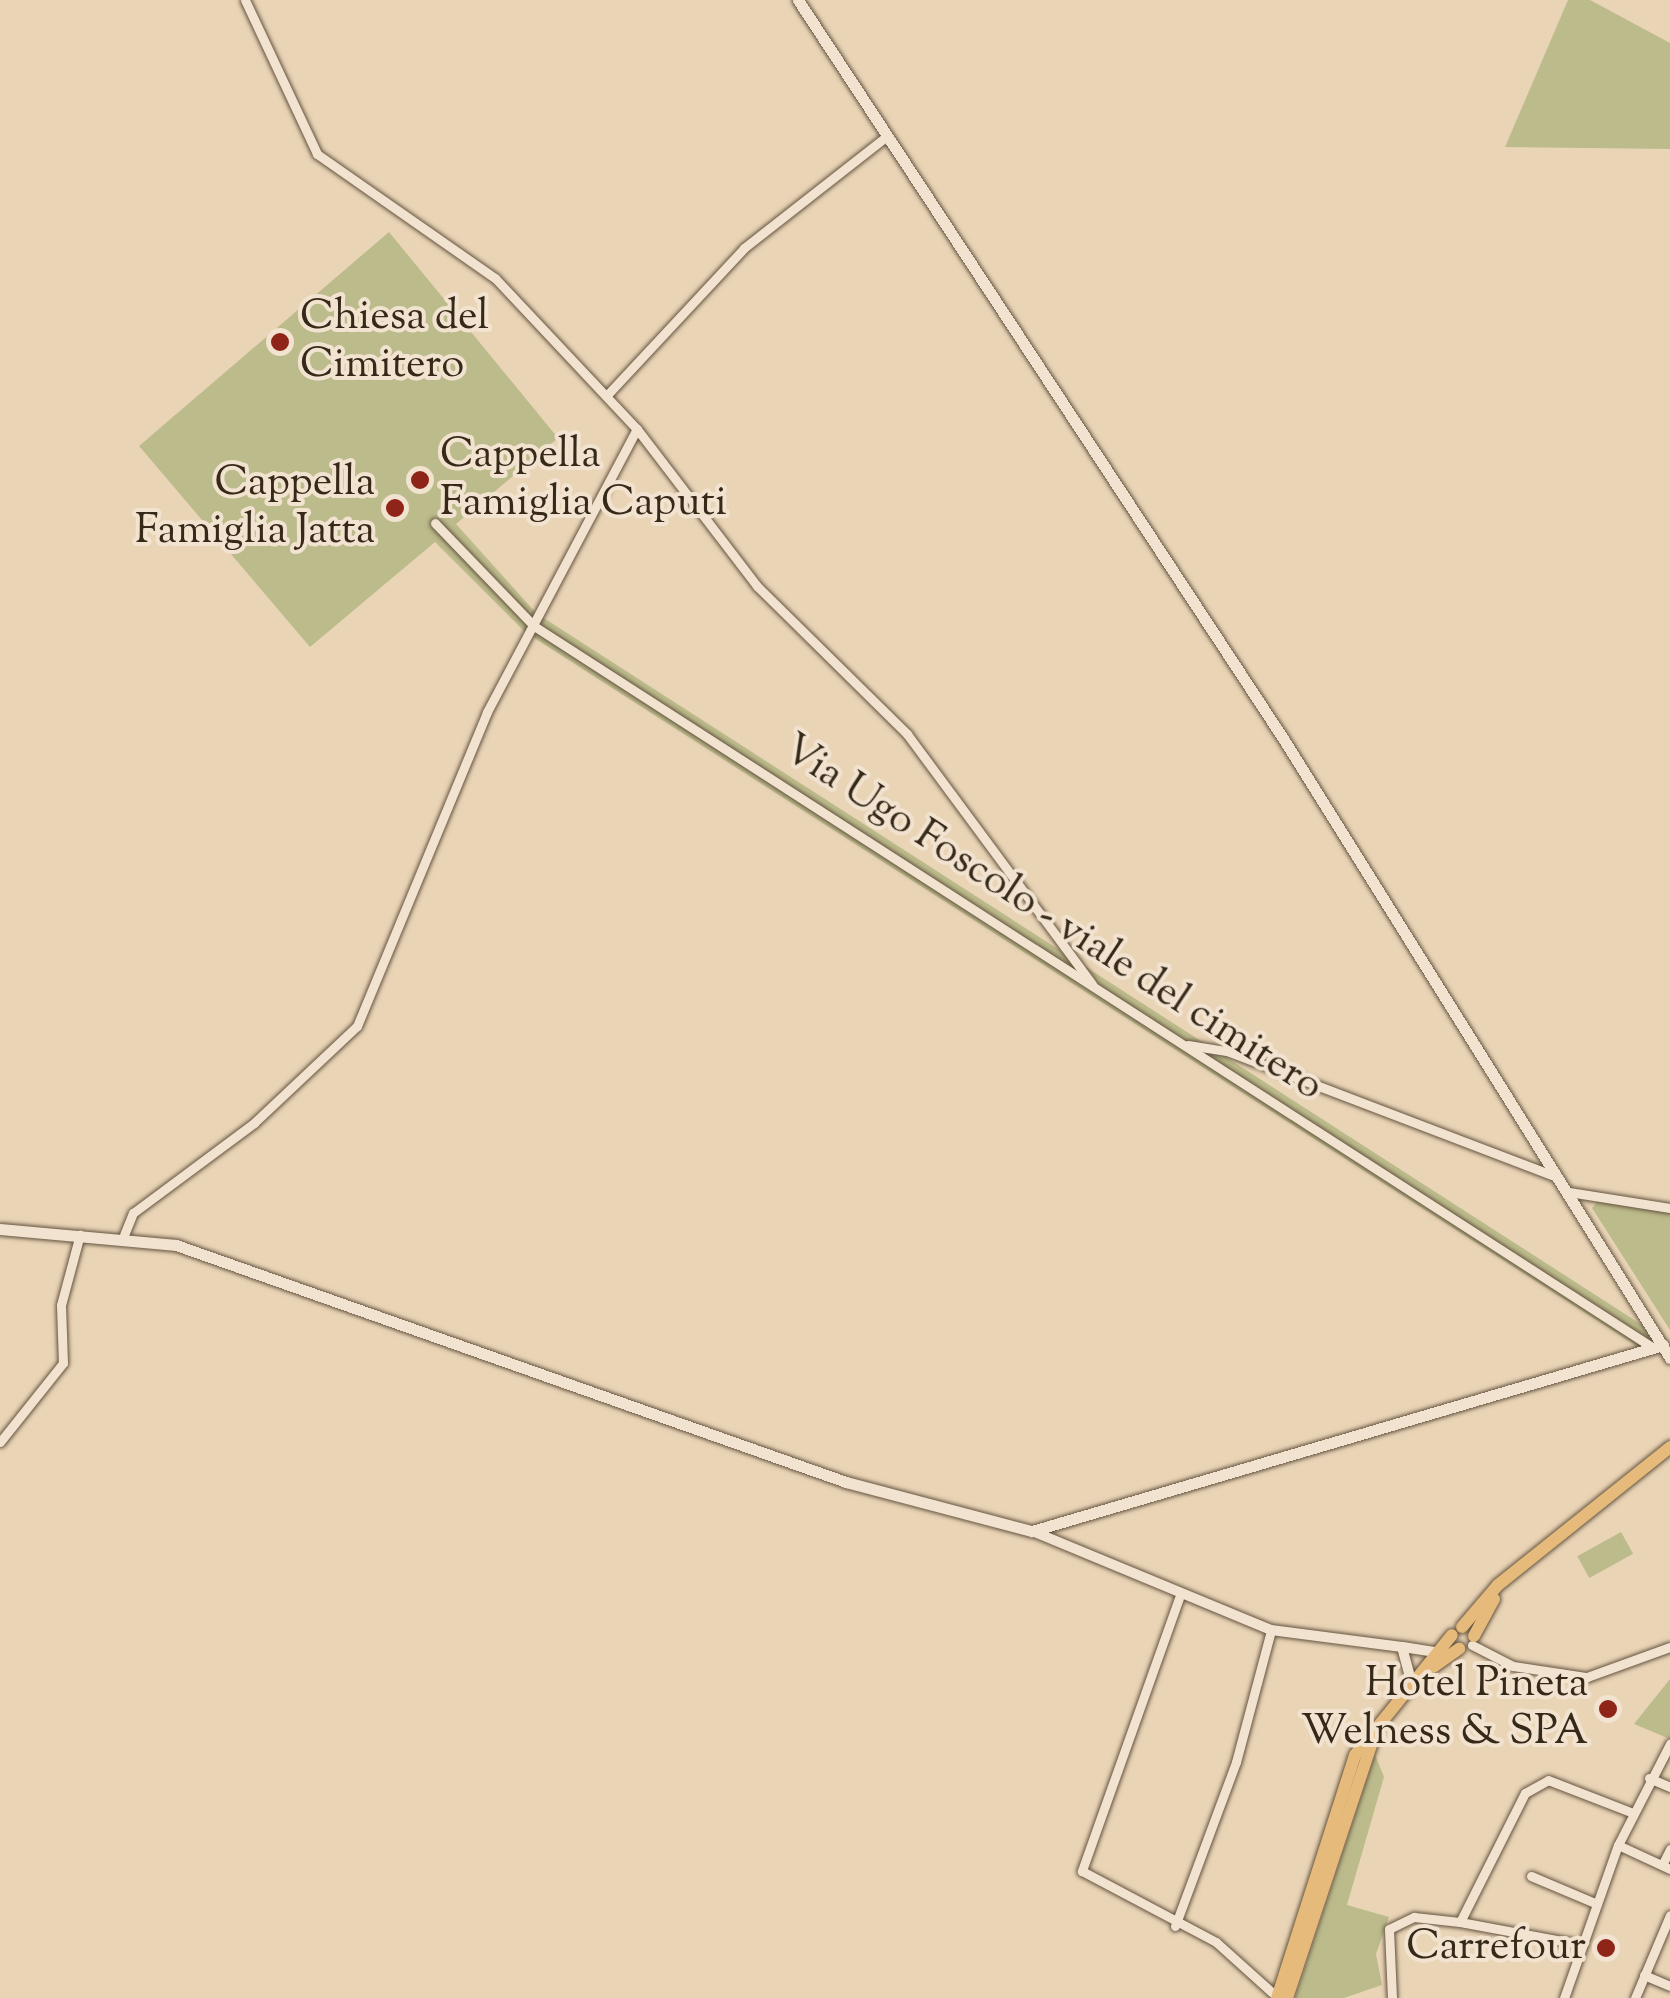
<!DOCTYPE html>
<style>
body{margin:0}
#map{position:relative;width:1670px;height:1998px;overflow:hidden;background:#ead4b6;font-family:"Sorts Mill Goudy",serif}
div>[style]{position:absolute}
.green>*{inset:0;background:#bcbb8b;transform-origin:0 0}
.roads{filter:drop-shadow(0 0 2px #645440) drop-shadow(0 0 2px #645440)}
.minor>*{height:9px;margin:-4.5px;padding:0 4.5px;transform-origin:4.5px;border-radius:4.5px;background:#f1e3d0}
.tertiary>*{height:10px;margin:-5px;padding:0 5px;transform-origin:5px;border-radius:5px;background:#f1e3d0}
.secondary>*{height:11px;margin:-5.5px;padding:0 5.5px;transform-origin:5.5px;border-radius:5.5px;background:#f1e3d0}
.primary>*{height:12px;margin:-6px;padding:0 6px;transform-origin:6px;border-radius:6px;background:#e5ba7b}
.dots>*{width:28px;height:28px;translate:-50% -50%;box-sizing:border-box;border:5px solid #f1e3d0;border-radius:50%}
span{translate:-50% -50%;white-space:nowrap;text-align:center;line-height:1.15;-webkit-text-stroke:8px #f1e3d0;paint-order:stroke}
.poi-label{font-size:42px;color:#372918}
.left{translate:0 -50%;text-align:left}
.right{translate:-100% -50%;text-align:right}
.street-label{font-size:42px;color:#372918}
</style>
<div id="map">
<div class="green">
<div style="clip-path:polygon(1568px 0,1590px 0,1670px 43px,1670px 149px,1505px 147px)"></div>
<div style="clip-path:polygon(389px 232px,558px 438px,456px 524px,536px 613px,1653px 1332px,1648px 1339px,1640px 1348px,525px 632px,435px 542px,310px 647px,139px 446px)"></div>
<div style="clip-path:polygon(1597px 1202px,1670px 1211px,1670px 1330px,1592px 1208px)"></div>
<div style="left:1621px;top:1532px;width:25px;height:50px;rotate:61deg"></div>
<div style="clip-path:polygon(1670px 1679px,1670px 1739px,1634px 1724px)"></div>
<div style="clip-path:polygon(1375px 1755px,1384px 1777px,1347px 1905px,1389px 1917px,1376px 1954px,1382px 1985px,1344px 1998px,1295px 1998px)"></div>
</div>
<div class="roads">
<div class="minor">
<div style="left:245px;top:0;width:170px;rotate:64.9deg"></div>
<div style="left:317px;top:154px;width:217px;rotate:34.9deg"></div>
<div style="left:495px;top:278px;width:207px;rotate:46.8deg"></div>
<div style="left:608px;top:394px;width:200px;rotate:-47deg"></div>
<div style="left:744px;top:248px;width:182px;rotate:-38.1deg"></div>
<div style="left:435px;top:523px;width:143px;rotate:46.1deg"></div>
<div style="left:534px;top:626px;width:1330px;rotate:32.82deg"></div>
<div style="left:1188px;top:1045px;width:39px;rotate:9deg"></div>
<div style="left:1227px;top:1051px;width:355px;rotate:20.9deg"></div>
<div style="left:1569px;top:1192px;width:102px;rotate:9deg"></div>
<div style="left:124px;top:1235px;width:24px;rotate:-68deg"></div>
<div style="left:133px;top:1213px;width:151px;rotate:-36.6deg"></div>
<div style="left:254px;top:1123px;width:141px;rotate:-43.3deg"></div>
<div style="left:357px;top:1026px;width:340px;rotate:-67.5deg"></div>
<div style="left:487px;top:712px;width:320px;rotate:-62.1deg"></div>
<div style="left:637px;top:429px;width:198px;rotate:52.6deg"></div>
<div style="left:757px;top:586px;width:211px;rotate:44.6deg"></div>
<div style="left:907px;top:734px;width:311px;rotate:53.5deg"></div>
<div style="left:0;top:1442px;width:101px;rotate:-51.4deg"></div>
<div style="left:63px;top:1363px;width:58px;rotate:-92deg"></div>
<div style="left:61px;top:1305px;width:73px;rotate:-75deg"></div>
<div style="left:1179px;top:1598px;width:290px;rotate:109.6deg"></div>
<div style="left:1082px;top:1871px;width:152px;rotate:27.9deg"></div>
<div style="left:1216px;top:1942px;width:82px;rotate:42deg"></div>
<div style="left:1472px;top:1645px;width:46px;rotate:27.1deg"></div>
<div style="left:1513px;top:1666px;width:75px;rotate:8.5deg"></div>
<div style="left:1587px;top:1677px;width:88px;rotate:-19.9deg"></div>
<div style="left:1649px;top:1778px;width:23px;rotate:23deg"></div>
<div style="left:1618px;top:1845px;width:57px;rotate:24.8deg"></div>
<div style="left:1662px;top:1865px;width:18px;rotate:-63deg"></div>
<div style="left:1531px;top:1876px;width:69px;rotate:22.9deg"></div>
<div style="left:1460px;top:1922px;width:121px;rotate:10.5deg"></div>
<div style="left:1175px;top:1926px;width:175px;rotate:-69.6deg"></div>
<div style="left:1236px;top:1762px;width:137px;rotate:-75.1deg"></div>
<div style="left:1644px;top:1975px;width:28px;rotate:23deg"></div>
<div style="left:1392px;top:1998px;width:69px;rotate:-92.5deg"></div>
<div style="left:1389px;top:1929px;width:28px;rotate:-26deg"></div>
<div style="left:1414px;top:1917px;width:46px;rotate:6.2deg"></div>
<div style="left:1460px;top:1922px;width:144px;rotate:-63.3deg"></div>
<div style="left:1525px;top:1793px;width:26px;rotate:-29deg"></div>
<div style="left:1548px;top:1780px;width:91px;rotate:21.2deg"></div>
<div style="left:1564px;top:1998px;width:162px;rotate:-70.6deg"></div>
<div style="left:1618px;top:1845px;width:114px;rotate:-62.8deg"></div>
<div style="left:1635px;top:1998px;width:90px;rotate:-67.1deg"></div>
</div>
<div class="tertiary">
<div style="left:1032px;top:1531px;width:259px;rotate:22.5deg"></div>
<div style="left:1271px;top:1630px;width:132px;rotate:7.4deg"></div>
<div style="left:1402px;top:1647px;width:34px;rotate:75deg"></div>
<div style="left:1403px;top:1647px;width:33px;rotate:9deg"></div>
</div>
<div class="secondary">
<div style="left:798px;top:0;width:889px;rotate:56.7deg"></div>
<div style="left:1286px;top:743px;width:725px;rotate:58.02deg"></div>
<div style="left:0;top:1229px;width:177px;rotate:5.2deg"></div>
<div style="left:176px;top:1245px;width:711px;rotate:19.48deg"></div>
<div style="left:846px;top:1482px;width:192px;rotate:14.8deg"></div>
<div style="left:1032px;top:1531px;width:658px;rotate:-16.42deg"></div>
</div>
<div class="primary">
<div style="left:1462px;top:1627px;width:55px;rotate:-49.4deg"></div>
<div style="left:1498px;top:1585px;width:221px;rotate:-38.7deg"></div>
<div style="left:1474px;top:1636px;width:42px;rotate:-61.6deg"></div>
<div style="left:1433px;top:1667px;width:32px;rotate:-35deg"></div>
<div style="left:1277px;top:1998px;width:255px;rotate:-72.2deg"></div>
<div style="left:1355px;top:1755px;width:154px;rotate:-51.1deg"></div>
<div style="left:1287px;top:1998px;width:272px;rotate:-71.6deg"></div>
</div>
</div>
<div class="dots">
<div style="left:280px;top:342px;background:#8f2418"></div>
<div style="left:420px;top:480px;background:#8f2418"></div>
<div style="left:395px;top:508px;background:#8f2418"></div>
<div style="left:1608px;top:1709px;background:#8f2418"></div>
<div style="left:1606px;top:1948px;background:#8f2418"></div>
</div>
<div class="poi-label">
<span class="left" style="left:300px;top:342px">Chiesa del<br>Cimitero</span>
<span class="left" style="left:440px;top:480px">Cappella<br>Famiglia Caputi</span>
<span class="right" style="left:375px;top:508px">Cappella<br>Famiglia Jatta</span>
<span class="right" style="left:1588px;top:1709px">Hotel Pineta<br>Welness &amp; SPA</span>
<span class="right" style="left:1586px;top:1948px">Carrefour</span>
</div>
<div class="street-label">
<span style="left:1052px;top:919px;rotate:33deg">Via Ugo Foscolo - viale del cimitero</span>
</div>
</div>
